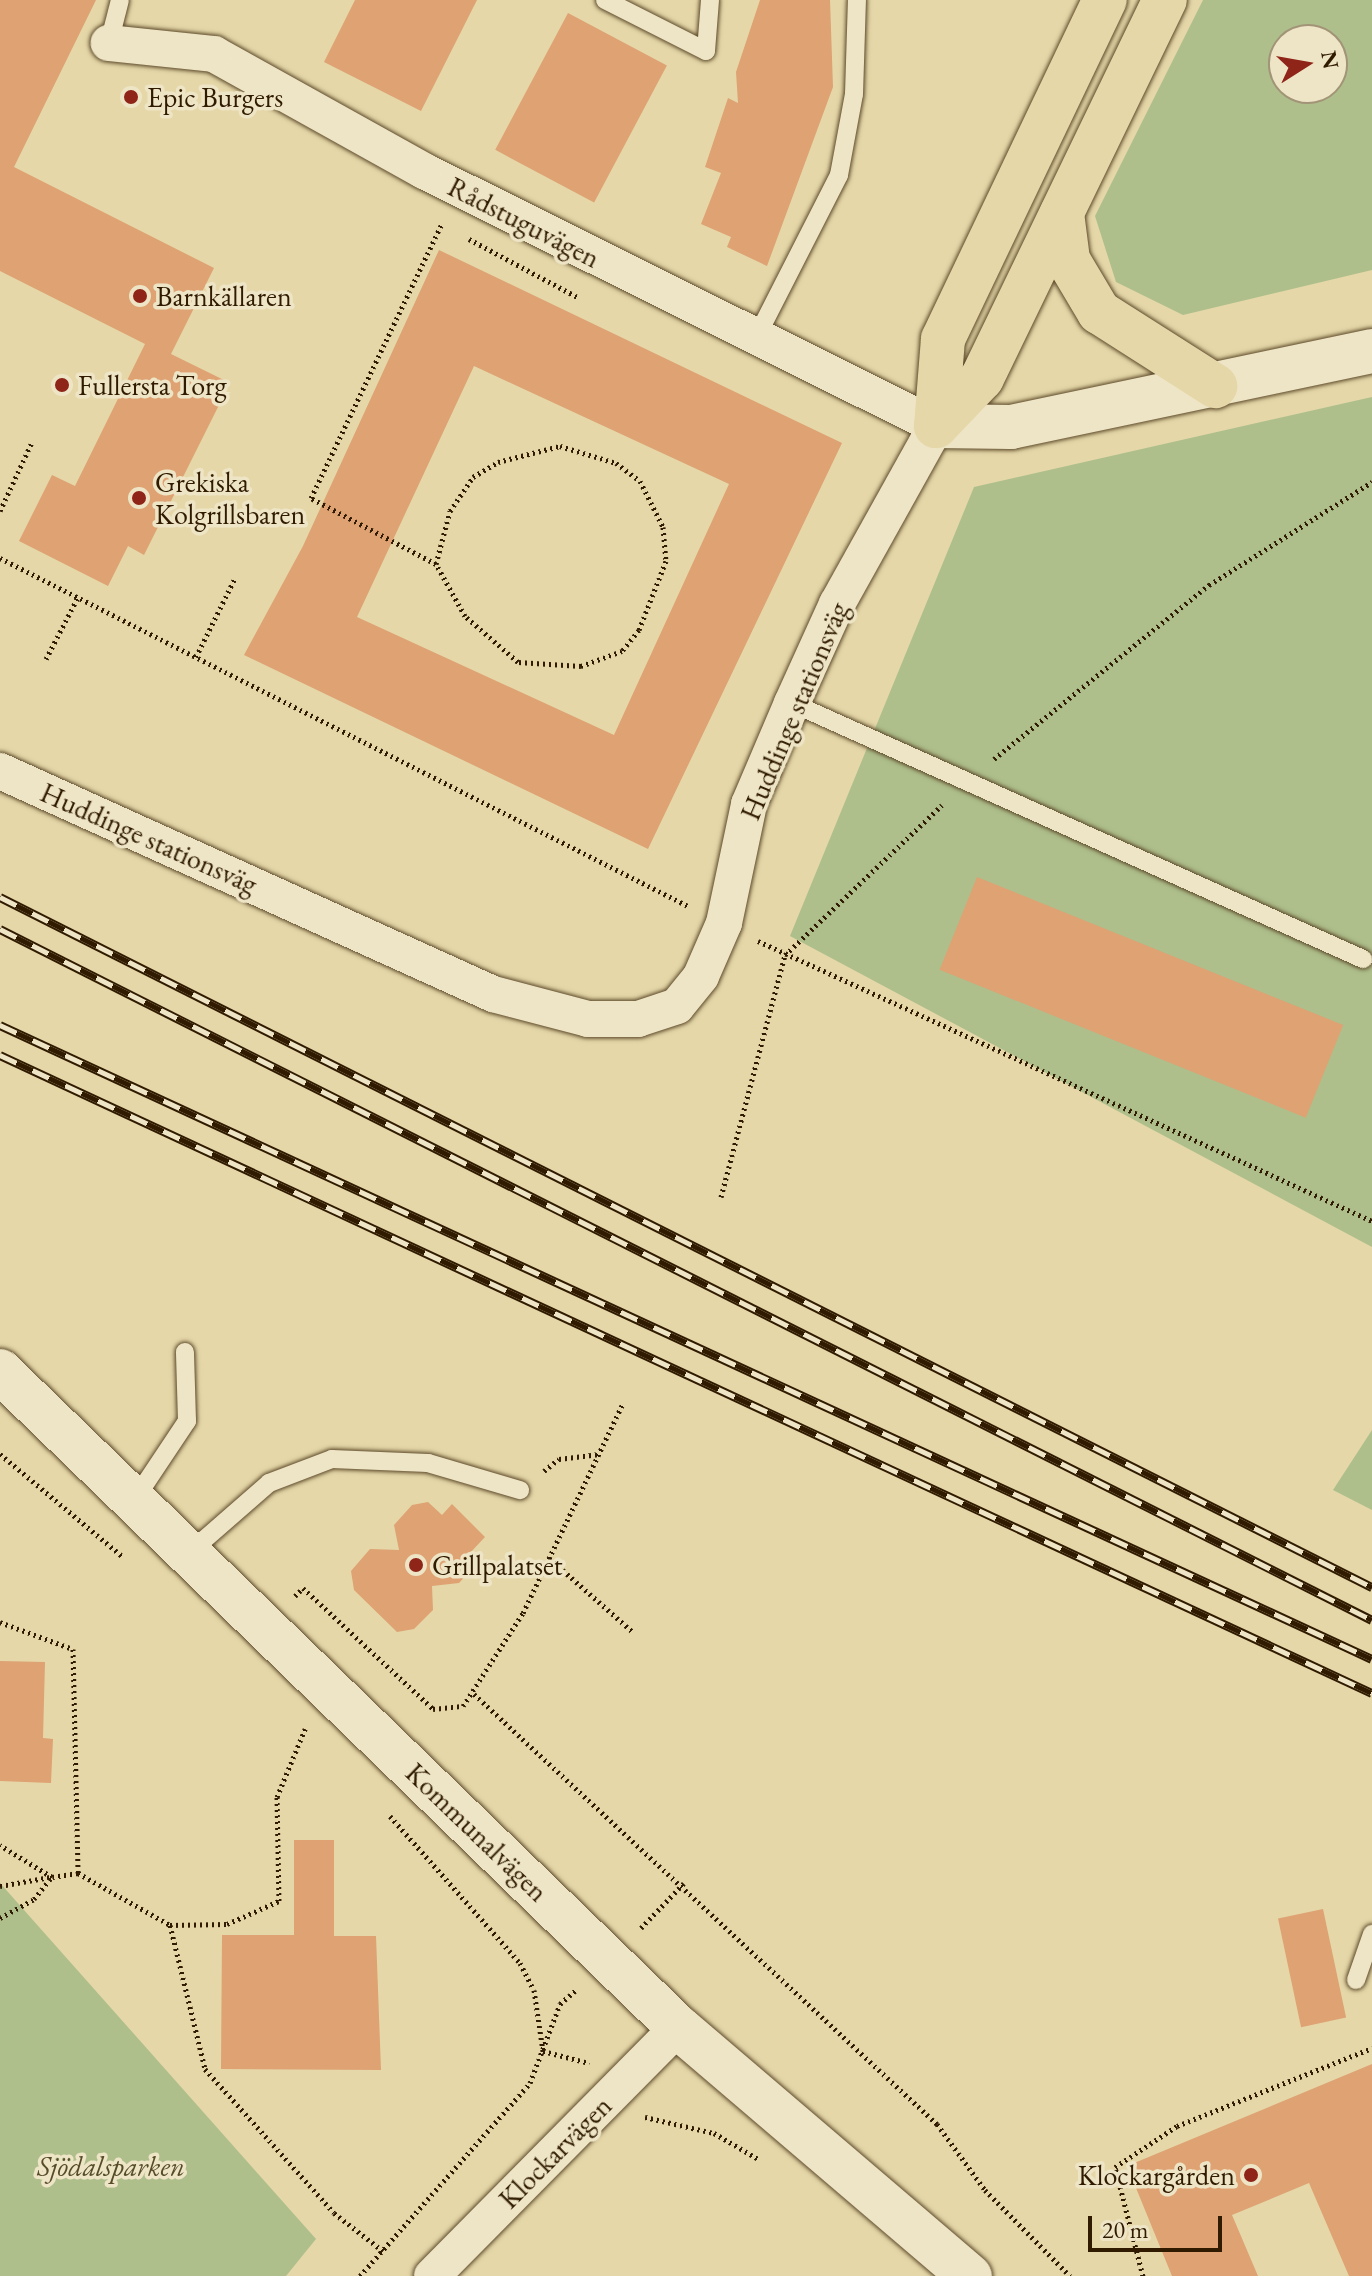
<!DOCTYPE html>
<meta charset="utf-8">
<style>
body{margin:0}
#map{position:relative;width:1372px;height:2276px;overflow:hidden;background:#e5d7a8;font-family:"EB Garamond",serif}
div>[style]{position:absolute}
.green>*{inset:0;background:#aebf8c}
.building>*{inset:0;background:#dea273;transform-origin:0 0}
.path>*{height:5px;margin-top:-2.5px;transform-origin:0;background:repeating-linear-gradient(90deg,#301b00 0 2px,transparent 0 6px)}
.roads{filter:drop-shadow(0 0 2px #5d4a2a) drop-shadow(0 0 2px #5d4a2a)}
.service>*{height:18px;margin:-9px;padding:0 9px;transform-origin:9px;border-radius:9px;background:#eee5c6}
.minor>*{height:36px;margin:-18px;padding:0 18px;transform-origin:18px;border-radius:18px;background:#eee5c6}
.tertiary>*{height:44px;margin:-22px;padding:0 22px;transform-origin:22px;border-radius:22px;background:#eee5c6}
.primary>*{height:44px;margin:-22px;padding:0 22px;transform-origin:22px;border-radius:22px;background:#e5d7a8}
.rail>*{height:9px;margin-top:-4.5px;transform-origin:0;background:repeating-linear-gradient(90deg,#eee5c6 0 18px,#301b00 0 36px);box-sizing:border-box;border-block:2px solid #301b00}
.dots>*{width:22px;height:22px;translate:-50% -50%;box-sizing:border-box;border:4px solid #eee5c6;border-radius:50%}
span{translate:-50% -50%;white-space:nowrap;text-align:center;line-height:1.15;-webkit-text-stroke:7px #eee5c6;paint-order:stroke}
.poi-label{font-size:28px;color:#301b00}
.left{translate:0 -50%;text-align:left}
.right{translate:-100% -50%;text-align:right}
.street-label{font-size:28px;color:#301b00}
.park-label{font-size:28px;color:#564c2a;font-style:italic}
.north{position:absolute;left:1268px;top:24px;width:80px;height:80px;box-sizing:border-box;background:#eee5c6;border:2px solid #a29477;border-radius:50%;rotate:79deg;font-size:22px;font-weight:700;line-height:32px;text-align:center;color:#301b00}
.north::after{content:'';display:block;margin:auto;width:28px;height:36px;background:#8f2418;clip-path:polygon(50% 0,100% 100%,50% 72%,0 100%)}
.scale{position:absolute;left:1088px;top:2216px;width:134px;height:36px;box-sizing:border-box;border:4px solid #301b00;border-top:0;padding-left:10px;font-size:24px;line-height:28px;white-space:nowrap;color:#301b00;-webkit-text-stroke:6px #eee5c6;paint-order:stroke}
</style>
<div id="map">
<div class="green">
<div style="clip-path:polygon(evenodd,1203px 0,1372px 0,1372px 270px,1183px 315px,1116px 282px,1095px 216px,1203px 0,1284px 40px,1332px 40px,1332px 88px,1284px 88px,1284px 40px)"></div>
<div style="clip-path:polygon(1372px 397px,1372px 1247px,790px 936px,974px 487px)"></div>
<div style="clip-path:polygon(1372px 1430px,1372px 1510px,1333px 1490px)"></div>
<div style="clip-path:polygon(0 1883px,316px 2239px,286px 2276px,0 2276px)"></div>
</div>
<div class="building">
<div style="clip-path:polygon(0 0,96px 0,14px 167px,214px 268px,171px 354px,230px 383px,144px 555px,128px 546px,108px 586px,19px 541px,52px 475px,75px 486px,145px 344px,0 271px)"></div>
<div style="clip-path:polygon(355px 0,477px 0,421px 111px,324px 62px)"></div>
<div style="clip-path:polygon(760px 0,830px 0,833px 87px,767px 266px,727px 247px,731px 237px,701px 224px,721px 173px,705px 167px,728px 98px,738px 103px,736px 72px)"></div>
<div style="left:568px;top:13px;width:112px;height:155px;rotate:28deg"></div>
<div style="clip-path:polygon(evenodd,439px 250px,842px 443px,648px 849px,244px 655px,303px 546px,439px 250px,474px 366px,729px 484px,614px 735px,357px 617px,474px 366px)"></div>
<div style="left:977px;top:877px;width:395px;height:100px;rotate:22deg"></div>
<div style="clip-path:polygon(428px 1502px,442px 1515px,452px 1504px,485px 1537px,469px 1554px,471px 1570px,459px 1583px,432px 1586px,433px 1610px,414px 1629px,397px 1632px,354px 1590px,351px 1571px,370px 1549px,399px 1550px,394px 1525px,412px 1505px)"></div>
<div style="clip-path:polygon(0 1661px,45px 1662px,43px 1738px,53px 1739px,51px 1783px,0 1781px)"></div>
<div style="clip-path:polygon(294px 1840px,334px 1840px,334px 1936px,376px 1936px,381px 2070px,221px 2069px,222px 1935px,294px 1935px)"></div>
<div style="left:1323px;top:1909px;width:111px;height:46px;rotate:78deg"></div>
<div style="clip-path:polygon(1372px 2064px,1372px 2276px,1349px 2276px,1309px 2183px,1232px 2215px,1258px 2276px,1172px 2276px,1127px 2166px)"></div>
</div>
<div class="path">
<div style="left:469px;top:239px;width:125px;rotate:28.2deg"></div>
<div style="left:560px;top:446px;width:59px;rotate:16.9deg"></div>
<div style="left:616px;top:463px;width:30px;rotate:37deg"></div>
<div style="left:640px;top:481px;width:51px;rotate:63.4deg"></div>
<div style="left:663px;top:527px;width:34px;rotate:85deg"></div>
<div style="left:666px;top:561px;width:74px;rotate:111.4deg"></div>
<div style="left:639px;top:630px;width:27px;rotate:129deg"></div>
<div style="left:622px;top:651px;width:44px;rotate:159.9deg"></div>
<div style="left:581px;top:666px;width:63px;rotate:-176.4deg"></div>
<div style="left:518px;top:662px;width:70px;rotate:-139deg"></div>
<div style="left:465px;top:616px;width:60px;rotate:-119.1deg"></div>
<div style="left:436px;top:564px;width:55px;rotate:-75.2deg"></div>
<div style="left:450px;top:511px;width:41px;rotate:-55.9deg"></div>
<div style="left:473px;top:477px;width:29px;rotate:-31deg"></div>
<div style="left:498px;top:462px;width:64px;rotate:-14.5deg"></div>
<div style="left:0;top:511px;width:76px;rotate:-65.1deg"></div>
<div style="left:0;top:558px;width:771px;rotate:26.83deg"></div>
<div style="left:436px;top:564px;width:141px;rotate:-152.2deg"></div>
<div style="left:311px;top:498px;width:305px;rotate:-64.5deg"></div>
<div style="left:196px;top:657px;width:88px;rotate:-63.7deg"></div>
<div style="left:46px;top:659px;width:70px;rotate:-62.7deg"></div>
<div style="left:994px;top:759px;width:277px;rotate:-39deg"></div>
<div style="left:1209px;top:585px;width:193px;rotate:-32.3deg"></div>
<div style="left:758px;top:941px;width:675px;rotate:24.51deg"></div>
<div style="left:721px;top:1197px;width:250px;rotate:-75.2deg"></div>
<div style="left:785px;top:955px;width:217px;rotate:-43.7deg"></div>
<div style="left:0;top:1454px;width:159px;rotate:39.9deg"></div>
<div style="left:544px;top:1471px;width:19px;rotate:-39deg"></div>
<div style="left:559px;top:1459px;width:39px;rotate:-7deg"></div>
<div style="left:549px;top:1558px;width:112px;rotate:41.4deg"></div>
<div style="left:295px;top:1596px;width:11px;rotate:-45deg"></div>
<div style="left:303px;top:1588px;width:178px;rotate:42.9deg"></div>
<div style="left:433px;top:1709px;width:30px;rotate:-6deg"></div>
<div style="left:463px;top:1706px;width:111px;rotate:-57.2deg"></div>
<div style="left:523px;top:1613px;width:233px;rotate:-64.5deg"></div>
<div style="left:0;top:1622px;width:78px;rotate:20.3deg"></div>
<div style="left:73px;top:1649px;width:224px;rotate:88.7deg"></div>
<div style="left:78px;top:1873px;width:26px;rotate:171deg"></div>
<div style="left:52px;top:1877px;width:61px;rotate:-148.4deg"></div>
<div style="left:474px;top:1694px;width:632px;rotate:42.88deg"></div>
<div style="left:937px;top:2124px;width:82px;rotate:54deg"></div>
<div style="left:985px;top:2190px;width:121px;rotate:45.3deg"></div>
<div style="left:390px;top:1816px;width:196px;rotate:48.5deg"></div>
<div style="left:520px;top:1963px;width:30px;rotate:63deg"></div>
<div style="left:534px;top:1990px;width:62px;rotate:81.6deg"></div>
<div style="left:543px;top:2051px;width:48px;rotate:14.6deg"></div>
<div style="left:78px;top:1873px;width:106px;rotate:29.5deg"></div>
<div style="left:170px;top:1925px;width:148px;rotate:76.3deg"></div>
<div style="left:205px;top:2069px;width:193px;rotate:48.1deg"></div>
<div style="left:334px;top:2213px;width:62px;rotate:37.8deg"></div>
<div style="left:0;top:1886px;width:51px;rotate:-10.2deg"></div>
<div style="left:0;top:1918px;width:39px;rotate:-29deg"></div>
<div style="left:34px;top:1899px;width:28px;rotate:-51deg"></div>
<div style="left:170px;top:1925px;width:57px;rotate:-1deg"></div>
<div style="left:227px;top:1924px;width:57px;rotate:-23.9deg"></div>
<div style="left:279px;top:1901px;width:104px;rotate:-91.1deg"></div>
<div style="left:277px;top:1797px;width:74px;rotate:-67.6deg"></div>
<div style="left:641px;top:1928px;width:62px;rotate:-46.3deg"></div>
<div style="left:645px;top:2117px;width:71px;rotate:13.1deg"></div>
<div style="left:714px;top:2133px;width:53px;rotate:30.4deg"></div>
<div style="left:360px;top:2276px;width:257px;rotate:-48.6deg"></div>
<div style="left:530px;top:2083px;width:85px;rotate:-69.2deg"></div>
<div style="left:560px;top:2004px;width:21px;rotate:-41deg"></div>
<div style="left:1143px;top:2276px;width:113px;rotate:-104.4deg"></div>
<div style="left:1115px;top:2167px;width:74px;rotate:-33.5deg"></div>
<div style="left:1177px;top:2126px;width:210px;rotate:-21.8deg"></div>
</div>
<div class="roads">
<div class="service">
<div style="left:605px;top:0;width:113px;rotate:26.8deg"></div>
<div style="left:706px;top:51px;width:51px;rotate:-85.5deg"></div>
<div style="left:109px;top:43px;width:44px;rotate:-75.7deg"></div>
<div style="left:755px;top:340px;width:185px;rotate:-63deg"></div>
<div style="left:839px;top:175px;width:82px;rotate:-79.5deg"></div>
<div style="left:854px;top:94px;width:94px;rotate:-88.2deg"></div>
<div style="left:792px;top:703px;width:626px;rotate:24.15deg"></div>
<div style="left:135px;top:1499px;width:94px;rotate:-56.3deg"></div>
<div style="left:187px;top:1421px;width:69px;rotate:-91.7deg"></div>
<div style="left:190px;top:1552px;width:105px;rotate:-41.1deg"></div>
<div style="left:269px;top:1483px;width:67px;rotate:-20.9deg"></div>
<div style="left:332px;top:1459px;width:96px;rotate:2.4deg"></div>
<div style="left:428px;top:1463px;width:96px;rotate:16.4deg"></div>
<div style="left:1356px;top:1980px;width:49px;rotate:-70.8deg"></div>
</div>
<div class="minor">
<div style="left:0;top:771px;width:541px;rotate:24.34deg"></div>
<div style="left:493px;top:994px;width:98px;rotate:14.7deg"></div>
<div style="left:588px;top:1019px;width:50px"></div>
<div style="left:638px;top:1019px;width:41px;rotate:-18.4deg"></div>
<div style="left:677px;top:1006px;width:38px;rotate:-51deg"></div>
<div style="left:701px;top:976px;width:58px;rotate:-66.5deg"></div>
<div style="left:724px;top:923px;width:122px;rotate:-78.1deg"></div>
<div style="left:749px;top:804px;width:110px;rotate:-66.9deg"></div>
<div style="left:792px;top:703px;width:109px;rotate:-65.6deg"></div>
<div style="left:837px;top:604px;width:204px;rotate:-60.9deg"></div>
<div style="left:936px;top:426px;width:572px;rotate:-153.52deg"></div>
<div style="left:424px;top:171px;width:240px;rotate:-150.9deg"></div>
<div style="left:214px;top:54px;width:106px;rotate:-174deg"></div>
<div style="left:432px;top:2276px;width:350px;rotate:-45.3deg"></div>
</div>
<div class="tertiary">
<div style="left:936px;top:426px;width:75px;rotate:0.8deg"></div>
<div style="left:1011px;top:427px;width:369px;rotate:-11.9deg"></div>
<div style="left:0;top:1371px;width:943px;rotate:44.06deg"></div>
<div style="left:678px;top:2027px;width:384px;rotate:40.5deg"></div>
</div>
<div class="primary">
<div style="left:1062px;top:213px;width:47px;rotate:82.7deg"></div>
<div style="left:1068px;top:260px;width:61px;rotate:59.2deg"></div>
<div style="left:1099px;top:312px;width:138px;rotate:32.5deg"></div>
<div style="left:936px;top:426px;width:66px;rotate:-46.2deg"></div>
<div style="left:982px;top:378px;width:420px;rotate:-64.2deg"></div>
<div style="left:936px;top:426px;width:87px;rotate:-85.4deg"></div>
<div style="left:943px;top:339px;width:376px;rotate:-64.5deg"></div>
</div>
</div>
<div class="rail">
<div style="left:0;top:897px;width:1536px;rotate:26.7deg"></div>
<div style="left:0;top:929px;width:1536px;rotate:26.73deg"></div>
<div style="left:0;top:1025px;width:1511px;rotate:24.8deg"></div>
<div style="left:0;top:1055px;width:1513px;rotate:24.94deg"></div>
</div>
<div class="dots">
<div style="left:131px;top:97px;background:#8f2418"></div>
<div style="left:140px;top:296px;background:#8f2418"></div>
<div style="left:62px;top:385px;background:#8f2418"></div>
<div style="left:139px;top:498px;background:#8f2418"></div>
<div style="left:416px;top:1565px;background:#8f2418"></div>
<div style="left:1251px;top:2175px;background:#8f2418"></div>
</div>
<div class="poi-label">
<span class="left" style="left:147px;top:97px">Epic Burgers</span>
<span class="left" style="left:156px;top:296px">Barnkällaren</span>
<span class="left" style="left:78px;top:385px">Fullersta Torg</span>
<span class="left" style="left:155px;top:498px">Grekiska<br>Kolgrillsbaren</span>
<span class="left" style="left:432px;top:1565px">Grillpalatset</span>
<span class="right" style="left:1235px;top:2175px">Klockargården</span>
</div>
<div class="street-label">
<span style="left:524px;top:222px;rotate:27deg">Rådstuguvägen</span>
<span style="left:794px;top:711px;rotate:-67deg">Huddinge stationsväg</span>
<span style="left:149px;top:838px;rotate:24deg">Huddinge stationsväg</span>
<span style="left:477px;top:1832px;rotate:44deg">Kommunalvägen</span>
<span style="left:555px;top:2152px;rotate:-45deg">Klockarvägen</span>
</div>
<div class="park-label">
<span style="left:111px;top:2166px">Sjödalsparken</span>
</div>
<div class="north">N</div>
<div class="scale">20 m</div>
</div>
